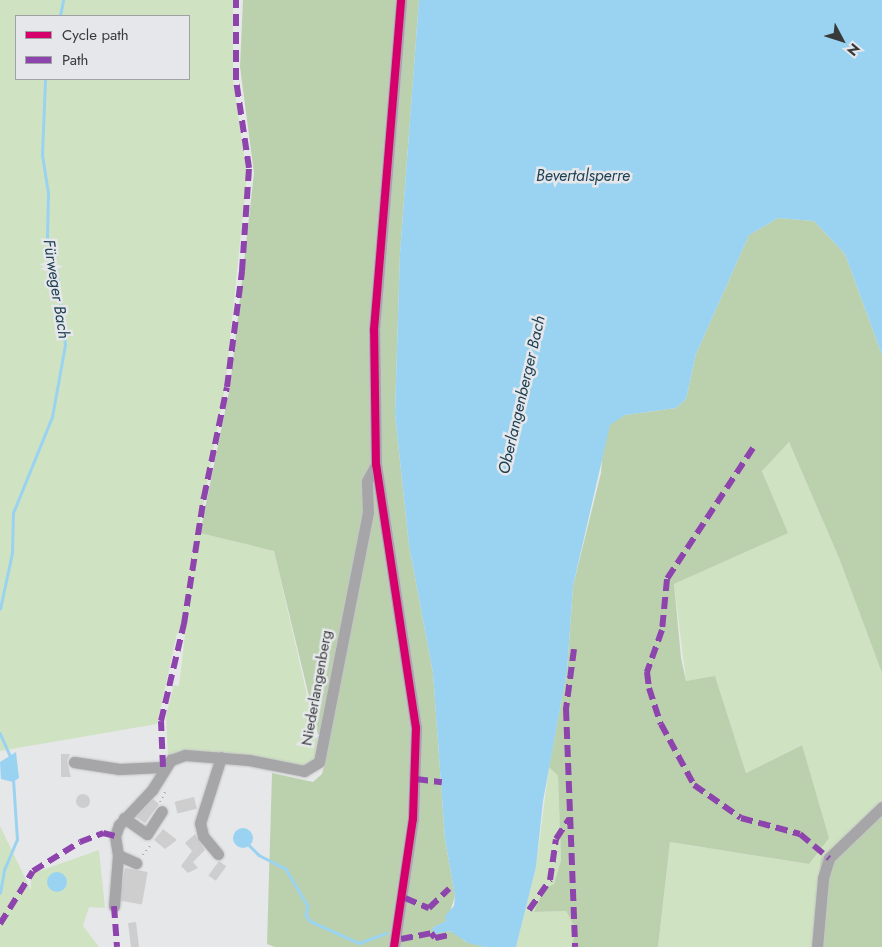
<!DOCTYPE html>
<meta charset="utf-8">
<style>
body{margin:0}
#map{position:relative;width:882px;height:947px;overflow:hidden;background:#e6e7e9;font-family:Jost,sans-serif}
div>[style]{position:absolute}
.green>*{inset:0;background:#cfe3c2}
.forest>*{inset:0;background:#bbd1ae}
.water>*{inset:0;background:#9ad3f1}
.round{border-radius:50%}
.stream>*{height:2.5px;margin:-1.25px;padding:0 1.25px;transform-origin:1.25px;border-radius:1.25px;background:#9ad3f1}
.building>*{inset:0;background:#cececf;transform-origin:0 0}
.path>*{height:2px;margin-top:-1px;transform-origin:0;background:repeating-linear-gradient(90deg,#a5a5a5 0 1px,transparent 0 5px)}
.roads{filter:drop-shadow(0 0 1px #c4c4c5) drop-shadow(0 0 1px #c4c4c5)}
.minor>*{height:11px;margin:-5.5px;padding:0 5.5px;transform-origin:5.5px;border-radius:5.5px;background:#a6a6a8}
.quiet>*{height:6px;margin-top:-3px;transform-origin:0;background:repeating-linear-gradient(90deg,#8e44ad 0 12px,transparent 0 18px)}
.cycleway>*{height:8px;margin:-4px;padding:0 4px;transform-origin:4px;border-radius:4px;background:#d6006c}
span{translate:-50% -50%;white-space:nowrap;text-align:center;line-height:1.15;-webkit-text-stroke:5px #e5e7ea;paint-order:stroke}
.street-label{font-size:15px;color:#38393a}
.water-label{font-size:16px;color:#1e4154;font-style:italic}
.legend{position:absolute;left:15px;top:15px;width:175px;height:65px;box-sizing:border-box;background:#e5e7ea;border:1px solid #a0a1a4;margin:0;padding:6px 9px;list-style:none;font-size:15px;color:#38393a}
.legend li{display:flex;align-items:center;gap:10px;height:25px}
.legend b{width:25px;border:1px solid #a0a1a4}
.north{position:absolute;left:817px;top:15px;width:50px;height:50px;-webkit-text-stroke:4px #e5e7ea;paint-order:stroke;rotate:130deg;font-size:14px;font-weight:700;line-height:20px;text-align:center;color:#38393a}
.north::after{content:'';display:block;margin:auto;width:18px;height:22px;background:#38393a;clip-path:polygon(50% 0,100% 100%,50% 72%,0 100%)}
</style>
<div id="map">
<div class="green">
<div style="clip-path:polygon(evenodd,0 0,233px 0,233px 80px,247px 175px,225px 387px,198px 532px,274px 551px,320px 752px,313px 765px,293px 766px,254px 756px,168px 757px,166px 715px,174px 685px,179px 686px,185px 635px,177px 633px,157px 724px,0 751px,0 0,16px 16px,189px 16px,189px 79px,16px 79px,16px 16px)"></div>
<div style="clip-path:polygon(789px 442px,839px 558px,882px 673px,882px 803px,812px 947px,658px 947px,670px 842px,809px 864px,801px 745px,746px 773px,715px 677px,686px 681px,674px 584px,787px 533px,762px 470px)"></div>
<div style="clip-path:polygon(549px 767px,558px 776px,561px 860px,554px 884px,535px 912px,566px 911px,576px 930px,571px 947px,516px 947px,536px 867px)"></div>
<div style="clip-path:polygon(0 826px,31px 890px,31px 874px,99px 850px,105px 908px,89px 907px,83px 926px,99px 947px,0 947px)"></div>
</div>
<div class="forest">
<div style="clip-path:polygon(243px 0,419px 0,400px 253px,395px 414px,409px 545px,433px 673px,445px 839px,455px 896px,447px 921px,432px 928px,458px 933px,464px 941px,485px 947px,275px 947px,267px 944px,272px 773px,313px 782px,322px 774px,325px 763px,274px 551px,200px 533px,230px 387px,254px 173px,240px 67px)"></div>
<div style="clip-path:polygon(778px 218px,814px 221px,845px 254px,882px 355px,882px 673px,839px 558px,789px 442px,762px 471px,788px 533px,674px 584px,681px 658px,686px 681px,715px 676px,746px 773px,802px 745px,829px 838px,809px 864px,670px 842px,658px 947px,571px 947px,576px 930px,566px 911px,534px 912px,544px 889px,554px 884px,561px 860px,558px 776px,549px 767px,567px 671px,573px 586px,601px 473px,603px 444px,610px 424px,625px 415px,676px 408px,686px 399px,696px 354px,749px 235px)"></div>
<div style="clip-path:polygon(882px 803px,882px 947px,812px 947px,821px 858px)"></div>
</div>
<div class="water">
<div style="clip-path:polygon(419px 0,882px 0,882px 355px,845px 254px,814px 221px,778px 218px,749px 235px,696px 354px,686px 399px,676px 408px,625px 415px,610px 425px,573px 586px,567px 671px,543px 801px,536px 867px,516px 947px,485px 947px,468px 943px,450px 931px,434px 934px,432px 928px,446px 921px,445px 916px,454px 906px,455px 896px,445px 839px,433px 673px,409px 545px,395px 414px,400px 253px)"></div>
<div style="clip-path:polygon(16px 752px,19px 778px,13px 782px,1px 779px,0 762px)"></div>
<div class="round" style="left:233px;top:828px;width:20px;height:20px"></div>
<div class="round" style="left:47px;top:872px;width:20px;height:20px"></div>
</div>
<div class="stream">
<div style="left:60px;top:16px;width:16px;rotate:-79deg"></div>
<div style="left:0;top:609px;width:57px;rotate:-77.9deg"></div>
<div style="left:12px;top:553px;width:40px;rotate:-88.6deg"></div>
<div style="left:13px;top:513px;width:104px;rotate:-67.9deg"></div>
<div style="left:52px;top:417px;width:73px;rotate:-79.8deg"></div>
<div style="left:65px;top:345px;width:79px;rotate:-96.6deg"></div>
<div style="left:56px;top:267px;width:30px;rotate:-107deg"></div>
<div style="left:47px;top:238px;width:45px;rotate:-88.7deg"></div>
<div style="left:48px;top:193px;width:38px;rotate:-99deg"></div>
<div style="left:42px;top:155px;width:76px;rotate:-87.7deg"></div>
<div style="left:0;top:733px;width:24px;rotate:66deg"></div>
<div style="left:249px;top:845px;width:14px;rotate:45deg"></div>
<div style="left:259px;top:855px;width:30px;rotate:27deg"></div>
<div style="left:286px;top:869px;width:43px;rotate:59.3deg"></div>
<div style="left:308px;top:906px;width:9px;rotate:103deg"></div>
<div style="left:306px;top:915px;width:7px;rotate:56deg"></div>
<div style="left:310px;top:921px;width:54px;rotate:24.2deg"></div>
<div style="left:359px;top:943px;width:29px;rotate:-20deg"></div>
<div style="left:0;top:893px;width:23px;rotate:-80deg"></div>
<div style="left:4px;top:870px;width:33px;rotate:-67deg"></div>
<div style="left:17px;top:840px;width:60px;rotate:-93.8deg"></div>
</div>
<div class="building">
<div style="clip-path:polygon(61px 754px,70px 754px,67px 761px,71px 777px,61px 777px)"></div>
<div class="round" style="left:76px;top:794px;width:14px;height:14px"></div>
<div style="left:194px;top:797px;width:12px;height:20px;rotate:76deg"></div>
<div style="clip-path:polygon(153px 799px,159px 804px,145px 823px,136px 817px)"></div>
<div style="clip-path:polygon(163px 829px,177px 840px,165px 849px,154px 840px)"></div>
<div style="clip-path:polygon(195px 834px,205px 850px,193px 862px,198px 868px,188px 873px,181px 866px,192px 851px,185px 843px)"></div>
<div style="left:219px;top:861px;width:9px;height:18px;rotate:36deg"></div>
<div style="left:125px;top:868px;width:23px;height:33px;rotate:10deg"></div>
<div style="left:136px;top:922px;width:25px;height:8px;rotate:83deg"></div>
</div>
<div class="path">
<div style="left:160px;top:802px;width:11px;rotate:-63deg"></div>
<div style="left:143px;top:855px;width:14px;rotate:-51deg"></div>
</div>
<div class="roads">
<div class="minor">
<div style="left:74px;top:762px;width:46px;rotate:8.8deg"></div>
<div style="left:119px;top:769px;width:44px;rotate:-2.6deg"></div>
<div style="left:124px;top:818px;width:28px;rotate:35deg"></div>
<div style="left:147px;top:834px;width:27px;rotate:-57deg"></div>
<div style="left:218px;top:854px;width:23px;rotate:-130deg"></div>
<div style="left:203px;top:836px;width:13px;rotate:-103deg"></div>
<div style="left:200px;top:823px;width:69px;rotate:-72.3deg"></div>
<div style="left:118px;top:855px;width:20px;rotate:24deg"></div>
<div style="left:114px;top:906px;width:51px;rotate:-85.5deg"></div>
<div style="left:118px;top:855px;width:19px;rotate:-99deg"></div>
<div style="left:115px;top:836px;width:12px;rotate:-70deg"></div>
<div style="left:119px;top:825px;width:48px;rotate:-46.7deg"></div>
<div style="left:152px;top:790px;width:36px;rotate:-58deg"></div>
<div style="left:171px;top:760px;width:15px;rotate:-20deg"></div>
<div style="left:185px;top:755px;width:64px;rotate:4.5deg"></div>
<div style="left:249px;top:760px;width:56px;rotate:11.3deg"></div>
<div style="left:304px;top:771px;width:17px;rotate:-31deg"></div>
<div style="left:319px;top:762px;width:254px;rotate:-78.9deg"></div>
<div style="left:368px;top:513px;width:32px;rotate:-92deg"></div>
<div style="left:367px;top:481px;width:18px;rotate:-61deg"></div>
<div style="left:394px;top:947px;width:129px;rotate:-81.6deg"></div>
<div style="left:413px;top:819px;width:91px;rotate:-88.1deg"></div>
<div style="left:416px;top:728px;width:266px;rotate:-98.6deg"></div>
<div style="left:376px;top:465px;width:135px;rotate:-90.8deg"></div>
<div style="left:374px;top:330px;width:331px;rotate:-85.3deg"></div>
<div style="left:817px;top:947px;width:69px;rotate:-85deg"></div>
<div style="left:823px;top:878px;width:21px;rotate:-73deg"></div>
<div style="left:829px;top:858px;width:74px;rotate:-43.9deg"></div>
</div>
</div>
<div class="quiet">
<div style="left:753px;top:448px;width:157px;rotate:123.3deg"></div>
<div style="left:667px;top:579px;width:51px;rotate:95.6deg"></div>
<div style="left:662px;top:630px;width:45px;rotate:109.7deg"></div>
<div style="left:647px;top:672px;width:16px;rotate:83deg"></div>
<div style="left:649px;top:688px;width:38px;rotate:72deg"></div>
<div style="left:661px;top:724px;width:69px;rotate:61.6deg"></div>
<div style="left:694px;top:785px;width:57px;rotate:35.1deg"></div>
<div style="left:741px;top:818px;width:61px;rotate:15.2deg"></div>
<div style="left:800px;top:834px;width:38px;rotate:40deg"></div>
<div style="left:574px;top:649px;width:61px;rotate:97.6deg"></div>
<div style="left:566px;top:709px;width:238px;rotate:87.8deg"></div>
<div style="left:163px;top:767px;width:46px;rotate:-92.5deg"></div>
<div style="left:161px;top:721px;width:100px;rotate:-76.7deg"></div>
<div style="left:184px;top:624px;width:129px;rotate:-81.1deg"></div>
<div style="left:204px;top:497px;width:112px;rotate:-78.2deg"></div>
<div style="left:227px;top:387px;width:117px;rotate:-82.6deg"></div>
<div style="left:242px;top:271px;width:103px;rotate:-86.1deg"></div>
<div style="left:249px;top:168px;width:89px;rotate:-98.4deg"></div>
<div style="left:236px;top:80px;width:80px;rotate:-90deg"></div>
<div style="left:416px;top:779px;width:26px;rotate:7deg"></div>
<div style="left:405px;top:898px;width:26px;rotate:23deg"></div>
<div style="left:429px;top:908px;width:28px;rotate:-44deg"></div>
<div style="left:114px;top:906px;width:41px;rotate:85.8deg"></div>
<div style="left:529px;top:910px;width:37px;rotate:-55deg"></div>
<div style="left:550px;top:880px;width:41px;rotate:-81.7deg"></div>
<div style="left:556px;top:839px;width:24px;rotate:-57deg"></div>
<div style="left:0;top:924px;width:62px;rotate:-58.1deg"></div>
<div style="left:33px;top:871px;width:55px;rotate:-31.7deg"></div>
<div style="left:80px;top:842px;width:25px;rotate:-21deg"></div>
<div style="left:103px;top:833px;width:12px;rotate:14deg"></div>
<div style="left:401px;top:939px;width:31px;rotate:-11deg"></div>
<div style="left:431px;top:933px;width:6px;rotate:51deg"></div>
<div style="left:435px;top:938px;width:14px;rotate:-12deg"></div>
</div>
<div class="cycleway">
<div style="left:394px;top:947px;width:129px;rotate:-81.6deg"></div>
<div style="left:413px;top:819px;width:91px;rotate:-88.1deg"></div>
<div style="left:416px;top:728px;width:266px;rotate:-98.6deg"></div>
<div style="left:376px;top:465px;width:135px;rotate:-90.8deg"></div>
<div style="left:374px;top:330px;width:331px;rotate:-85.3deg"></div>
</div>
<div class="street-label">
<span style="left:317px;top:688px;rotate:-80deg">Niederlangenberg</span>
</div>
<div class="water-label">
<span style="left:583px;top:176px">Bevertalsperre</span>
<span style="left:56px;top:289px;rotate:81deg">Fürweger Bach</span>
<span style="left:522px;top:395px;rotate:-77deg">Oberlangenberger Bach</span>
</div>
<ul class="legend">
<li><b style="height:6px;background:#d6006c"></b>Cycle path</li>
<li><b style="height:6px;background:#8e44ad"></b>Path</li>
</ul>
<div class="north">N</div>
</div>
